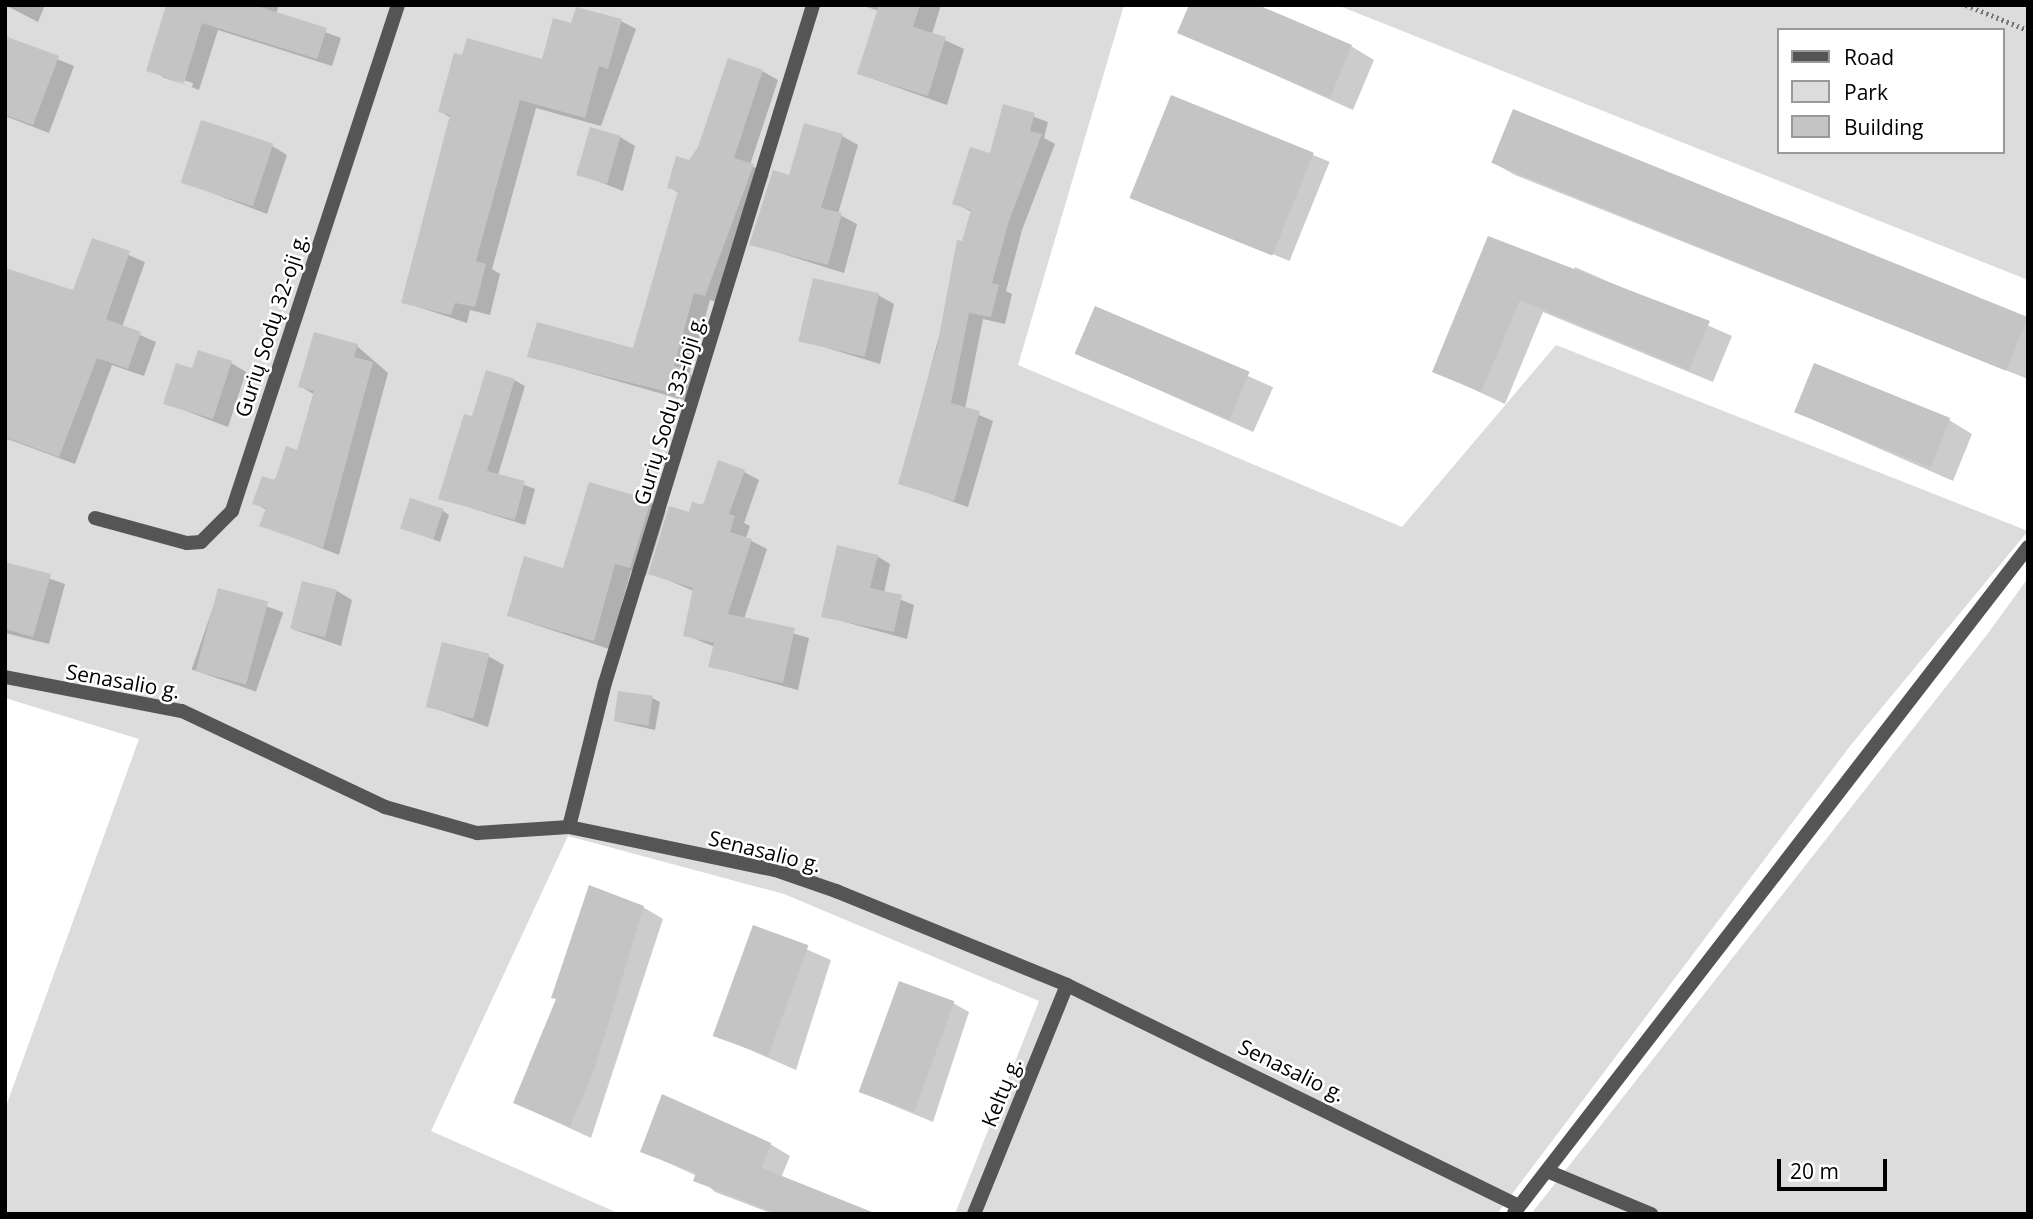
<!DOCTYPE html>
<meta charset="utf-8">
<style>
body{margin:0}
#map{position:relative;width:2033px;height:1219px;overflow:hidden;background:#fff;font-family:"Open Sans",sans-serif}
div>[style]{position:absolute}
.green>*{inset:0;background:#dcdcdc}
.shadow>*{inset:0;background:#0003;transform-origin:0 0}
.building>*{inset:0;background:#c4c4c4;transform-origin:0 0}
.path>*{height:4.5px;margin-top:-2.25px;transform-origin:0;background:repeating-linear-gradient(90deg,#777 0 2px,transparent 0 5.5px)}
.street>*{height:14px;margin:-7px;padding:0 7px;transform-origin:7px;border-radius:7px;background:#555}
span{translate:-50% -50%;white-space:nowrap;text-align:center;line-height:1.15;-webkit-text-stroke:5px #fff;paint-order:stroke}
.street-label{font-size:21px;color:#000}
.frame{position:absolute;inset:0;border:7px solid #000;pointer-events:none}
.legend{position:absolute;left:1777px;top:28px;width:228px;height:126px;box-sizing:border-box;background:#fff;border:2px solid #999;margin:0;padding:9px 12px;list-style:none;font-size:21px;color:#000}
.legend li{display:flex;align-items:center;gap:14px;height:35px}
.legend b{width:35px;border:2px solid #999}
.scale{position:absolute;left:1777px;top:1159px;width:110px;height:32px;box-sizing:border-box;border:4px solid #000;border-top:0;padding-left:9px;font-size:21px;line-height:24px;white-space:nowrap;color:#000;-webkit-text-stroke:5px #fff;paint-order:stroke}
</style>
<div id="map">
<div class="green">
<div style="clip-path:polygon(5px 5px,1124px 5px,1018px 365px,1402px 527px,1556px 345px,2028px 531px,1850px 746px,1497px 1214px,955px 1214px,1039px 1001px,784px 894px,568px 836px,431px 1131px,620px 1214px,5px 1214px,5px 1109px,139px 739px,5px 698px)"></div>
<div style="clip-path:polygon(evenodd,1337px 5px,2028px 5px,2028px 280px,1337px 5px,1779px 30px,2003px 30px,2003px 152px,1779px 152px,1779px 30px)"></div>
<div style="clip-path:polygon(2028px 578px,2028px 1214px,1531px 1214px,1989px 632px)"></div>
</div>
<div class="shadow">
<div style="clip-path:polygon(5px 5px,45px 5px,38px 22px)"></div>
<div style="clip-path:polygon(evenodd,168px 5px,279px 5px,276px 14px,341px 38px,332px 66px,218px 30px,199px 90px,148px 70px,168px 5px,162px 74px,193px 83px,192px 87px,162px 77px,162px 74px)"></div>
<div style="clip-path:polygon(861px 5px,941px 5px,932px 34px,964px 49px,947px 105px,859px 74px,879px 11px)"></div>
<div style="clip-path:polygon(621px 21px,636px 29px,601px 126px,536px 108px,492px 269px,500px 274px,490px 315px,470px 310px,467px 323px,403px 302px,451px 118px,440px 111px,543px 61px,573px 25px)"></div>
<div style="clip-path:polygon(1179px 32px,1351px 46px,1374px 60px,1353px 110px)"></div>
<div style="clip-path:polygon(5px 38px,74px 66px,49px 133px,5px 116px)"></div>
<div style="clip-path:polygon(762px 71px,778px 80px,750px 165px,769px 175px,721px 304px,710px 300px,689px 374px,697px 379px,691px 402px,529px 356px,634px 350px,679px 193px,669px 187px)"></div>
<div style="left:1172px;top:98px;width:170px;height:107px;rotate:22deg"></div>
<div style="clip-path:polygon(1004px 106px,1048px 122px,1044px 138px,1055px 144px,1022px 230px,1006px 291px,1012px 294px,1005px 324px,983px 319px,965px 409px,993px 421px,968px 507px,900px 483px,972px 212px,954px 203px,991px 155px)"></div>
<div style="clip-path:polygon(842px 136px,858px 145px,838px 214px,857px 224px,844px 273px,751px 244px,791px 177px)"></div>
<div style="clip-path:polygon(620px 137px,635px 146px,623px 191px,579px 174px)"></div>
<div style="clip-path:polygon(272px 146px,287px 155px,267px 214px,181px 181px)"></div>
<div style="clip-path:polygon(1492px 162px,2028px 320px,2028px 379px,1515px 175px)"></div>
<div style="clip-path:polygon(1489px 239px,1572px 273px,1575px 267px,1732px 336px,1713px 382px,1543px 312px,1505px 404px,1434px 371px)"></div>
<div style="clip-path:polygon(93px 240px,145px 262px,122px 327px,156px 342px,144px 376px,112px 365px,75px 464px,5px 438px,5px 269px,74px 292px)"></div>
<div style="clip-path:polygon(878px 295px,894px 304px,880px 364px,801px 340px)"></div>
<div style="left:1095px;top:308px;width:195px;height:49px;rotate:24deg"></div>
<div style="clip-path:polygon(357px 346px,388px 373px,339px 555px,261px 525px,267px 510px,254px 503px,298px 452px,315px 395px,300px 386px)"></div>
<div style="clip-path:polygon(231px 363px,246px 372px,228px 427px,165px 403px,193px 370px)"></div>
<div style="clip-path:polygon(514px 380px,525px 386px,498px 475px,535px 489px,525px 525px,440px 498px,474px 418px)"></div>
<div style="clip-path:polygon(1796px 412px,1949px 420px,1972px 434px,1953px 481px)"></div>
<div style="clip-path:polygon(744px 472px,759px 480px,744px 523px,750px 526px,746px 538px,767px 549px,744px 619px,809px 638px,798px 690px,710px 666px,715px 647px,685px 635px,694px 591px,651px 573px,690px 514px)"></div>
<div style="clip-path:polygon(650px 502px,666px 511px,646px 576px,631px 571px,609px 649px,509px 616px)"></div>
<div style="clip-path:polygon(442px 510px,449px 515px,440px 542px,402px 527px)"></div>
<div style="clip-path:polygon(877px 556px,890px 564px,884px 593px,914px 605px,907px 639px,823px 616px)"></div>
<div style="clip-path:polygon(5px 563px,65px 584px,49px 644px,5px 633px)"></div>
<div style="left:219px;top:590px;width:68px;height:84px;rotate:19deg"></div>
<div style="clip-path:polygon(337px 591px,352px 600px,341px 646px,292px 629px)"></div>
<div style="clip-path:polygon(488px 656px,504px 665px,488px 727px,428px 706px)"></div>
<div style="clip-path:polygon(652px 698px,660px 702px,655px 730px,615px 721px)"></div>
<div style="clip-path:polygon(643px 907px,663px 919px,591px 1138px,515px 1103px)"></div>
<div style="clip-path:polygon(755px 927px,831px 960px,796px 1070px,718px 1036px)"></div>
<div style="clip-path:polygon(953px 1003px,969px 1012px,933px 1122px,863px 1093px)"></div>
<div style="clip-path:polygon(770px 1144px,790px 1156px,781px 1178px,870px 1214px,773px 1214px,715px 1192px,697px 1176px,642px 1151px)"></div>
</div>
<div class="building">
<div style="clip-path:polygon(166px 5px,254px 5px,327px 28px,317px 59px,202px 23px,184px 83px,146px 71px)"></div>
<div style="clip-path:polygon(879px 5px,920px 5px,913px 27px,946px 37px,928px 96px,857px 74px)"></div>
<div style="clip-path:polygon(1189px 5px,1258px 5px,1352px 45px,1330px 98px,1177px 33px)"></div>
<div style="clip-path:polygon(576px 7px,622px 19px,608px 69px,599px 66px,585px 118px,520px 100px,476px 261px,486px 264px,475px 307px,455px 303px,451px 315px,401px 303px,450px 115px,438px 112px,454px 53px,462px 55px,467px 38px,542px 59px,553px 18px,571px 23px)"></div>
<div style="clip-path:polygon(5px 36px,59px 56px,33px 125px,5px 115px)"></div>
<div style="clip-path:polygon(728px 58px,763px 70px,734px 158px,754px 164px,705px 296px,694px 293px,674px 366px,683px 368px,676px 394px,527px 357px,537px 322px,633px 348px,678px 191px,667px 188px,676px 156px,689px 160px,698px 147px)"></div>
<div style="left:1171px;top:95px;width:154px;height:111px;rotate:22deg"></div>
<div style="clip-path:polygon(1003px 104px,1035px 113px,1030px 131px,1042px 134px,1009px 221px,992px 283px,999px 285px,991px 317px,969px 313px,951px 403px,980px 411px,954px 501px,898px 484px,937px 347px,957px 240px,962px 241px,971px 210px,952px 204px,970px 147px,990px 153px)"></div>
<div style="left:1513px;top:109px;width:555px;height:58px;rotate:22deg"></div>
<div style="left:201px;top:120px;width:76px;height:66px;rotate:18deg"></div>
<div style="clip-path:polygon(804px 123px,843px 134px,821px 208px,842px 213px,828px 265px,749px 245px,773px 170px,789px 175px)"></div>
<div style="left:590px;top:127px;width:32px;height:50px;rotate:16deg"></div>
<div style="clip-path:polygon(1488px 236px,1710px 321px,1689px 370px,1520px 300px,1481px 392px,1432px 372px)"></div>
<div style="clip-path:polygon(92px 238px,130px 251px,106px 319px,141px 332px,128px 369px,97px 358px,59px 457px,5px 437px,5px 268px,73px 290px)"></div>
<div style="left:813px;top:278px;width:68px;height:65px;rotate:13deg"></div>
<div style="left:1095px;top:306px;width:168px;height:52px;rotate:23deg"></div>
<div style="clip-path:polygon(314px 332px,358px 344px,354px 357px,373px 362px,323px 548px,259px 526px,266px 508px,252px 504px,262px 476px,275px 480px,286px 446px,297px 450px,314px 391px,298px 387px)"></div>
<div style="clip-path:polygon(198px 350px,232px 361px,213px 419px,163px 404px,176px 363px,192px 368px)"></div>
<div style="left:1814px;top:363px;width:147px;height:53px;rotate:22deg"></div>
<div style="clip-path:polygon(486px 370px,515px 379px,487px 471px,525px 481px,515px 520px,438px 499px,464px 414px,472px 416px)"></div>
<div style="clip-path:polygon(718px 460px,745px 470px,729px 514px,735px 516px,730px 532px,752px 539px,728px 614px,795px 628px,783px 683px,708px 667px,714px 643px,683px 636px,693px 588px,648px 574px,669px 506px,689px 512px,692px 502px,703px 505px)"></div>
<div style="clip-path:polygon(589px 482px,651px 500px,630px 568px,615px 564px,594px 641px,507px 616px,524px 556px,563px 568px)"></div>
<div style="left:410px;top:498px;width:35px;height:32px;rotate:18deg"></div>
<div style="clip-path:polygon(837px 545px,878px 555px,870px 588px,902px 595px,894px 632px,821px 617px)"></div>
<div style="clip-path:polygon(5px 562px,51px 574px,33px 637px,5px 629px)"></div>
<div style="left:302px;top:581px;width:36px;height:49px;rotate:14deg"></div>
<div style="left:218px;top:588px;width:52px;height:86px;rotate:15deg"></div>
<div style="left:442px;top:642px;width:49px;height:67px;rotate:14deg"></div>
<div style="left:618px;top:691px;width:35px;height:30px;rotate:8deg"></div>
<div style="clip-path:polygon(589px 885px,644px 906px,595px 1067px,570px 1127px,513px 1103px,556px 999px,551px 998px)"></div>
<div style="left:753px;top:925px;width:59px;height:118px;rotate:20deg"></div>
<div style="left:899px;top:981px;width:59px;height:118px;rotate:20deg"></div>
<div style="clip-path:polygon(662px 1094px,771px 1143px,762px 1168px,877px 1214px,779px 1214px,693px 1181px,696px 1173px,640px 1152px)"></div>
</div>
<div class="path">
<div style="left:1966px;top:5px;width:67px;rotate:22deg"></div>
</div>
<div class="street">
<div style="left:95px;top:518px;width:95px;rotate:15.2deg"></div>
<div style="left:187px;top:543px;width:14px;rotate:-4deg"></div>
<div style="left:201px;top:542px;width:44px;rotate:-45deg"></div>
<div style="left:232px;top:511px;width:533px;rotate:-71.84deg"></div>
<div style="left:5px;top:677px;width:180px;rotate:10.9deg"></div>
<div style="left:182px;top:711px;width:225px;rotate:25.3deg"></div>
<div style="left:385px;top:807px;width:96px;rotate:15.8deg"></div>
<div style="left:477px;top:833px;width:92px;rotate:-3.7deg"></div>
<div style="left:569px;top:827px;width:210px;rotate:11.8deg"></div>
<div style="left:775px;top:870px;width:65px;rotate:19deg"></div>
<div style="left:836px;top:891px;width:249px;rotate:22.1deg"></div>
<div style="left:1067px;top:985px;width:503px;rotate:26.06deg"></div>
<div style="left:569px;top:827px;width:148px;rotate:-76deg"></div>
<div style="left:605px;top:683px;width:709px;rotate:-72.94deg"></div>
<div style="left:1547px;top:1171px;width:113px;rotate:22.5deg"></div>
<div style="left:1514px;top:1213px;width:841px;rotate:-52.34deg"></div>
<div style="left:974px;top:1214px;width:247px;rotate:-67.9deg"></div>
</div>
<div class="street-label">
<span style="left:271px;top:325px;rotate:-72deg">Gurių Sodų 32-oji g.</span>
<span style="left:669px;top:410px;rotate:-73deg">Gurių Sodų 33-ioji g.</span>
<span style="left:123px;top:681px;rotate:10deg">Senasalio g.</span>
<span style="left:765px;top:851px;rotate:14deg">Senasalio g.</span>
<span style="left:1292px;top:1070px;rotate:26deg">Senasalio g.</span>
<span style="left:1001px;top:1092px;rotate:-68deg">Keltų g.</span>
</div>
<div class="frame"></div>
<ul class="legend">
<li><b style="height:9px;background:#555"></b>Road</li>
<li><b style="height:19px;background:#dcdcdc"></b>Park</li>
<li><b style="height:19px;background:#c4c4c4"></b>Building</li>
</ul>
<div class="scale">20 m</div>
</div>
